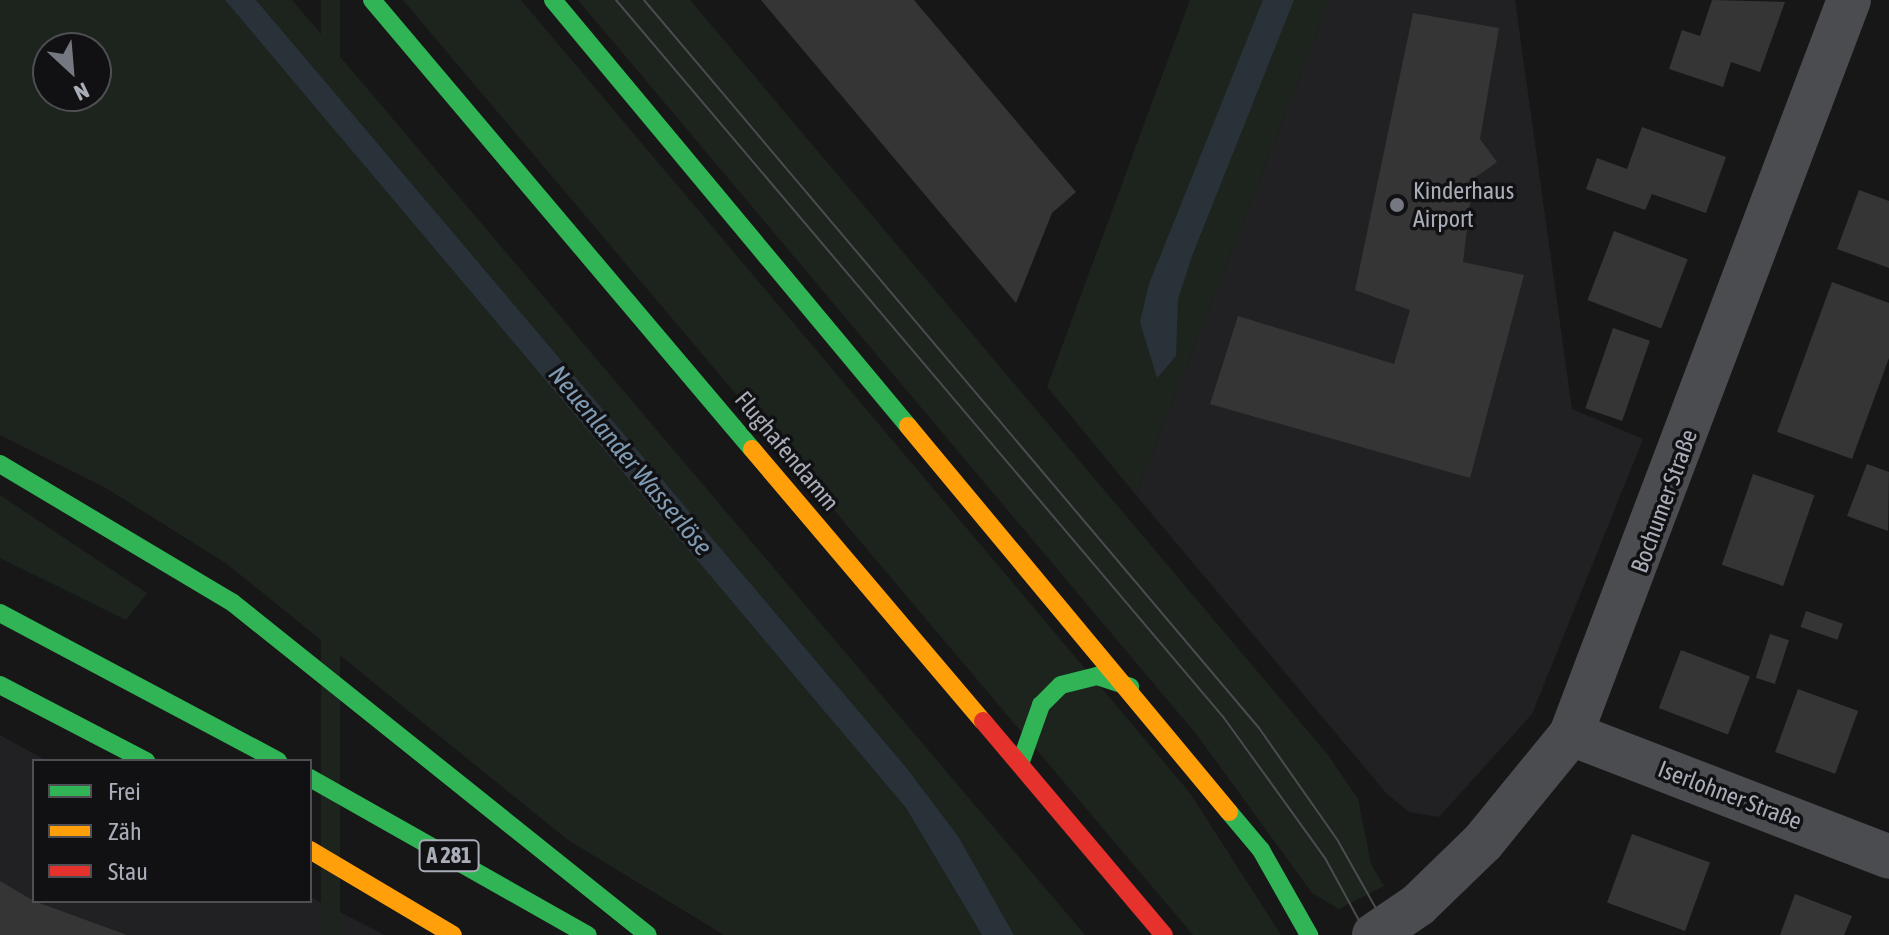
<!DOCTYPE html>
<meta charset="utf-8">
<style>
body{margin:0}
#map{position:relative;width:1889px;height:935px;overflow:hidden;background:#171717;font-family:"Asap Condensed",sans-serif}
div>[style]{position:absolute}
.built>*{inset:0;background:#212123}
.green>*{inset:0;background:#1d241e;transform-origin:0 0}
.water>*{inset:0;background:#2a3239}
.building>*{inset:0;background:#353536;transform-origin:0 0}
.street>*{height:44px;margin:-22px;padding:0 22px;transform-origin:22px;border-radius:22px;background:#4b4c50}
.fast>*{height:18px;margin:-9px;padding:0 9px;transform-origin:9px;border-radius:9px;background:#30b455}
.slow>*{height:18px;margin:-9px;padding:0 9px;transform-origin:9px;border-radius:9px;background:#ff9f0a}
.jam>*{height:18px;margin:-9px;padding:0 9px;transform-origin:9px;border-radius:9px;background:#e5322d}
.tram>*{height:2px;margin:-1px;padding:0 1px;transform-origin:1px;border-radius:1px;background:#4b4c4f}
.dots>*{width:22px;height:22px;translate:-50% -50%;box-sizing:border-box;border:4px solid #111113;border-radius:50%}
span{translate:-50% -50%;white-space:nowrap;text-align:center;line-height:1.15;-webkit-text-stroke:7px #111113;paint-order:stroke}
.shield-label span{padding:2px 6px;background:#111113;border:2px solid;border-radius:6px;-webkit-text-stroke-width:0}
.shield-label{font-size:22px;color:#a8adb8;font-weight:700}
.poi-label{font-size:24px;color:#a8adb8}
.left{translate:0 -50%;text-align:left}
.street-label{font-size:24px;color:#a8adb8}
.water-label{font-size:26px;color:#7f9bb3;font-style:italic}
.legend{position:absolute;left:32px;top:759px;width:280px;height:144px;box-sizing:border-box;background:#111113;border:2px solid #4d4f55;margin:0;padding:10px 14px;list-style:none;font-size:24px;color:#a8adb8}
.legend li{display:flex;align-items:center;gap:16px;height:40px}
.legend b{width:40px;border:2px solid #4d4f55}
.north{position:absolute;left:32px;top:32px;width:80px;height:80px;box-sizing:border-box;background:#111113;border:2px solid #4d4f55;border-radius:50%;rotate:154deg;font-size:22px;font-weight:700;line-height:32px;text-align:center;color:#a8adb8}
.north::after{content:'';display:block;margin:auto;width:28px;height:36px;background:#757880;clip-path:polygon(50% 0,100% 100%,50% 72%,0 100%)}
</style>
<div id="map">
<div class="built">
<div style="clip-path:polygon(1330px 0,1515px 0,1572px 409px,1643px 439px,1532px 714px,1439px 817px,1409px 812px,1387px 794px,1136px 495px)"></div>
<div style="clip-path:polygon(0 735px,47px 761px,34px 761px,34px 901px,310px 897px,385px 935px,0 935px)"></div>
</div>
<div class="green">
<div style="clip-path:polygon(evenodd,0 0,225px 0,906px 808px,982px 935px,724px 935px,568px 840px,227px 564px,106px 488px,0 435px,0 0,48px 48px,96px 48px,96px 96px,48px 96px,48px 48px)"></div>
<div style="clip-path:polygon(256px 0,292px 0,1085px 935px,1014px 935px,958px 836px,905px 766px)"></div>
<div style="left:321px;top:0;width:19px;height:1226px"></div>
<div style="clip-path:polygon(403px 0,521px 0,1190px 793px,1281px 935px,1193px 935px)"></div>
<div style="clip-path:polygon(578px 0,690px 0,1328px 755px,1358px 799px,1371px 864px,1384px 886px,1339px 909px,1312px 893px,1197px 735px)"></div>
<div style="clip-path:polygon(1190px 0,1330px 0,1136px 495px,1047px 387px)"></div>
<div style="clip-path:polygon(0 495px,147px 593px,126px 620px,0 558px)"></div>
</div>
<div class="water">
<div style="clip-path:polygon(225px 0,256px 0,905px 766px,958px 836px,1014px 935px,982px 935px,906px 808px)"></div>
<div style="clip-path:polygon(1263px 0,1294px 0,1192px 256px,1178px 299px,1176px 356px,1157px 378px,1140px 322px,1149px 284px)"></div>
</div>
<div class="building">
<div style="clip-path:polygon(761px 0,914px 0,1076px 192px,1052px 213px,1016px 303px)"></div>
<div style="clip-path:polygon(1712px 0,1785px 2px,1760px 72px,1731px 62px,1723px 87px,1669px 69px,1682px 30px,1700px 36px)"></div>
<div style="clip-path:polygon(1413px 13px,1499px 28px,1480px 139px,1497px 162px,1473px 179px,1463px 262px,1524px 275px,1470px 478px,1210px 404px,1238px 316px,1394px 364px,1410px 310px,1355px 290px)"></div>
<div style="clip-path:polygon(1642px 127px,1726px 157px,1706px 213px,1652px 194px,1645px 210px,1586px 189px,1597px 158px,1627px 169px)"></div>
<div style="clip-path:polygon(1859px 190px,1889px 201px,1889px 268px,1837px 249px)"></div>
<div style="left:1614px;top:231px;width:79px;height:74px;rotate:21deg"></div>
<div style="clip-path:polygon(1832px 282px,1889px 303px,1889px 358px,1852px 459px,1777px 432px)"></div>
<div style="left:1613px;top:328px;width:39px;height:85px;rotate:19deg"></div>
<div style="clip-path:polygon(1867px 464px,1889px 472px,1888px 531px,1847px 516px)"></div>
<div style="left:1753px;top:474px;width:65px;height:96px;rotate:19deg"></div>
<div style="left:1806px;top:611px;width:39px;height:17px;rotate:19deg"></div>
<div style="left:1770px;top:634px;width:20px;height:46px;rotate:18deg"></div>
<div style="left:1681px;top:650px;width:74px;height:62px;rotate:21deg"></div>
<div style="left:1798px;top:689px;width:64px;height:67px;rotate:20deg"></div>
<div style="left:1632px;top:834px;width:83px;height:73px;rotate:20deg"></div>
<div style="clip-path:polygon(0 881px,34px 901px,127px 935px,0 935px)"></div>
<div style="clip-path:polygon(1795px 894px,1852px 916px,1844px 935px,1780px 935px)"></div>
</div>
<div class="street">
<div style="left:1571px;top:734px;width:341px;rotate:21.1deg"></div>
<div style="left:1374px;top:935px;width:53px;rotate:-34.3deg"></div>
<div style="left:1418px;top:905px;width:91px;rotate:-44.1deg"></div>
<div style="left:1483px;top:842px;width:139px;rotate:-50.8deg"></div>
<div style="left:1571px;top:734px;width:785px;rotate:-69.26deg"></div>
</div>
<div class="fast">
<div style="left:372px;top:0;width:588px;rotate:49.76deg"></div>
<div style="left:553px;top:0;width:555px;rotate:50.19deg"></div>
<div style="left:0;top:464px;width:271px;rotate:30.8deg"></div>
<div style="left:233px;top:603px;width:531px;rotate:38.66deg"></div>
<div style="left:0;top:613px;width:315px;rotate:28deg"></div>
<div style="left:0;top:685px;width:165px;rotate:27.5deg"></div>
<div style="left:1020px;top:764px;width:63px;rotate:-70.4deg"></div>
<div style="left:1041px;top:705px;width:28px;rotate:-45deg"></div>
<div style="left:1061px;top:685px;width:37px;rotate:-14deg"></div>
<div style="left:1097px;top:676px;width:35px;rotate:18deg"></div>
<div style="left:310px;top:778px;width:319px;rotate:29.5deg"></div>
<div style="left:1229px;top:812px;width:50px;rotate:49.9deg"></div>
<div style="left:1261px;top:850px;width:98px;rotate:60.5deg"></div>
</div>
<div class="slow">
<div style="left:908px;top:426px;width:502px;rotate:50.25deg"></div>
<div style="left:752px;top:449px;width:357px;rotate:49.7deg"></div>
<div style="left:310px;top:850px;width:166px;rotate:30.7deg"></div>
</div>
<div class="jam">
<div style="left:983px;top:721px;width:280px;rotate:49.8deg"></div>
</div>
<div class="tram">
<div style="left:616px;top:0;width:941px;rotate:49.74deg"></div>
<div style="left:1224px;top:718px;width:173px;rotate:54.2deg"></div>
<div style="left:1325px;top:858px;width:88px;rotate:61.4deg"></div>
<div style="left:644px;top:0;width:953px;rotate:49.81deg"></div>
<div style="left:1259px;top:728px;width:138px;rotate:55deg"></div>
<div style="left:1338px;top:841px;width:108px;rotate:60.6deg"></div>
</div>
<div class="dots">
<div style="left:1397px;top:205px;background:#757880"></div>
</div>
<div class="shield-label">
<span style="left:449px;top:856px">A 281</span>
</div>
<div class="poi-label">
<span class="left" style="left:1413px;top:205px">Kinderhaus<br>Airport</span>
</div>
<div class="street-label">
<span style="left:787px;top:451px;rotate:50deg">Flughafendamm</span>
<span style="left:1664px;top:501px;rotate:-70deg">Bochumer Straße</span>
<span style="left:1730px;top:795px;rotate:21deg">Iserlohner Straße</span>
</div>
<div class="water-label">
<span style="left:630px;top:461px;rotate:50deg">Neuenlander Wasserlöse</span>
</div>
<ul class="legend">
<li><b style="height:10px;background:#30b455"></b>Frei</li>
<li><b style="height:10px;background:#ff9f0a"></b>Zäh</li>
<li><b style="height:10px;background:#e5322d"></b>Stau</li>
</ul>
<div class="north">N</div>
</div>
